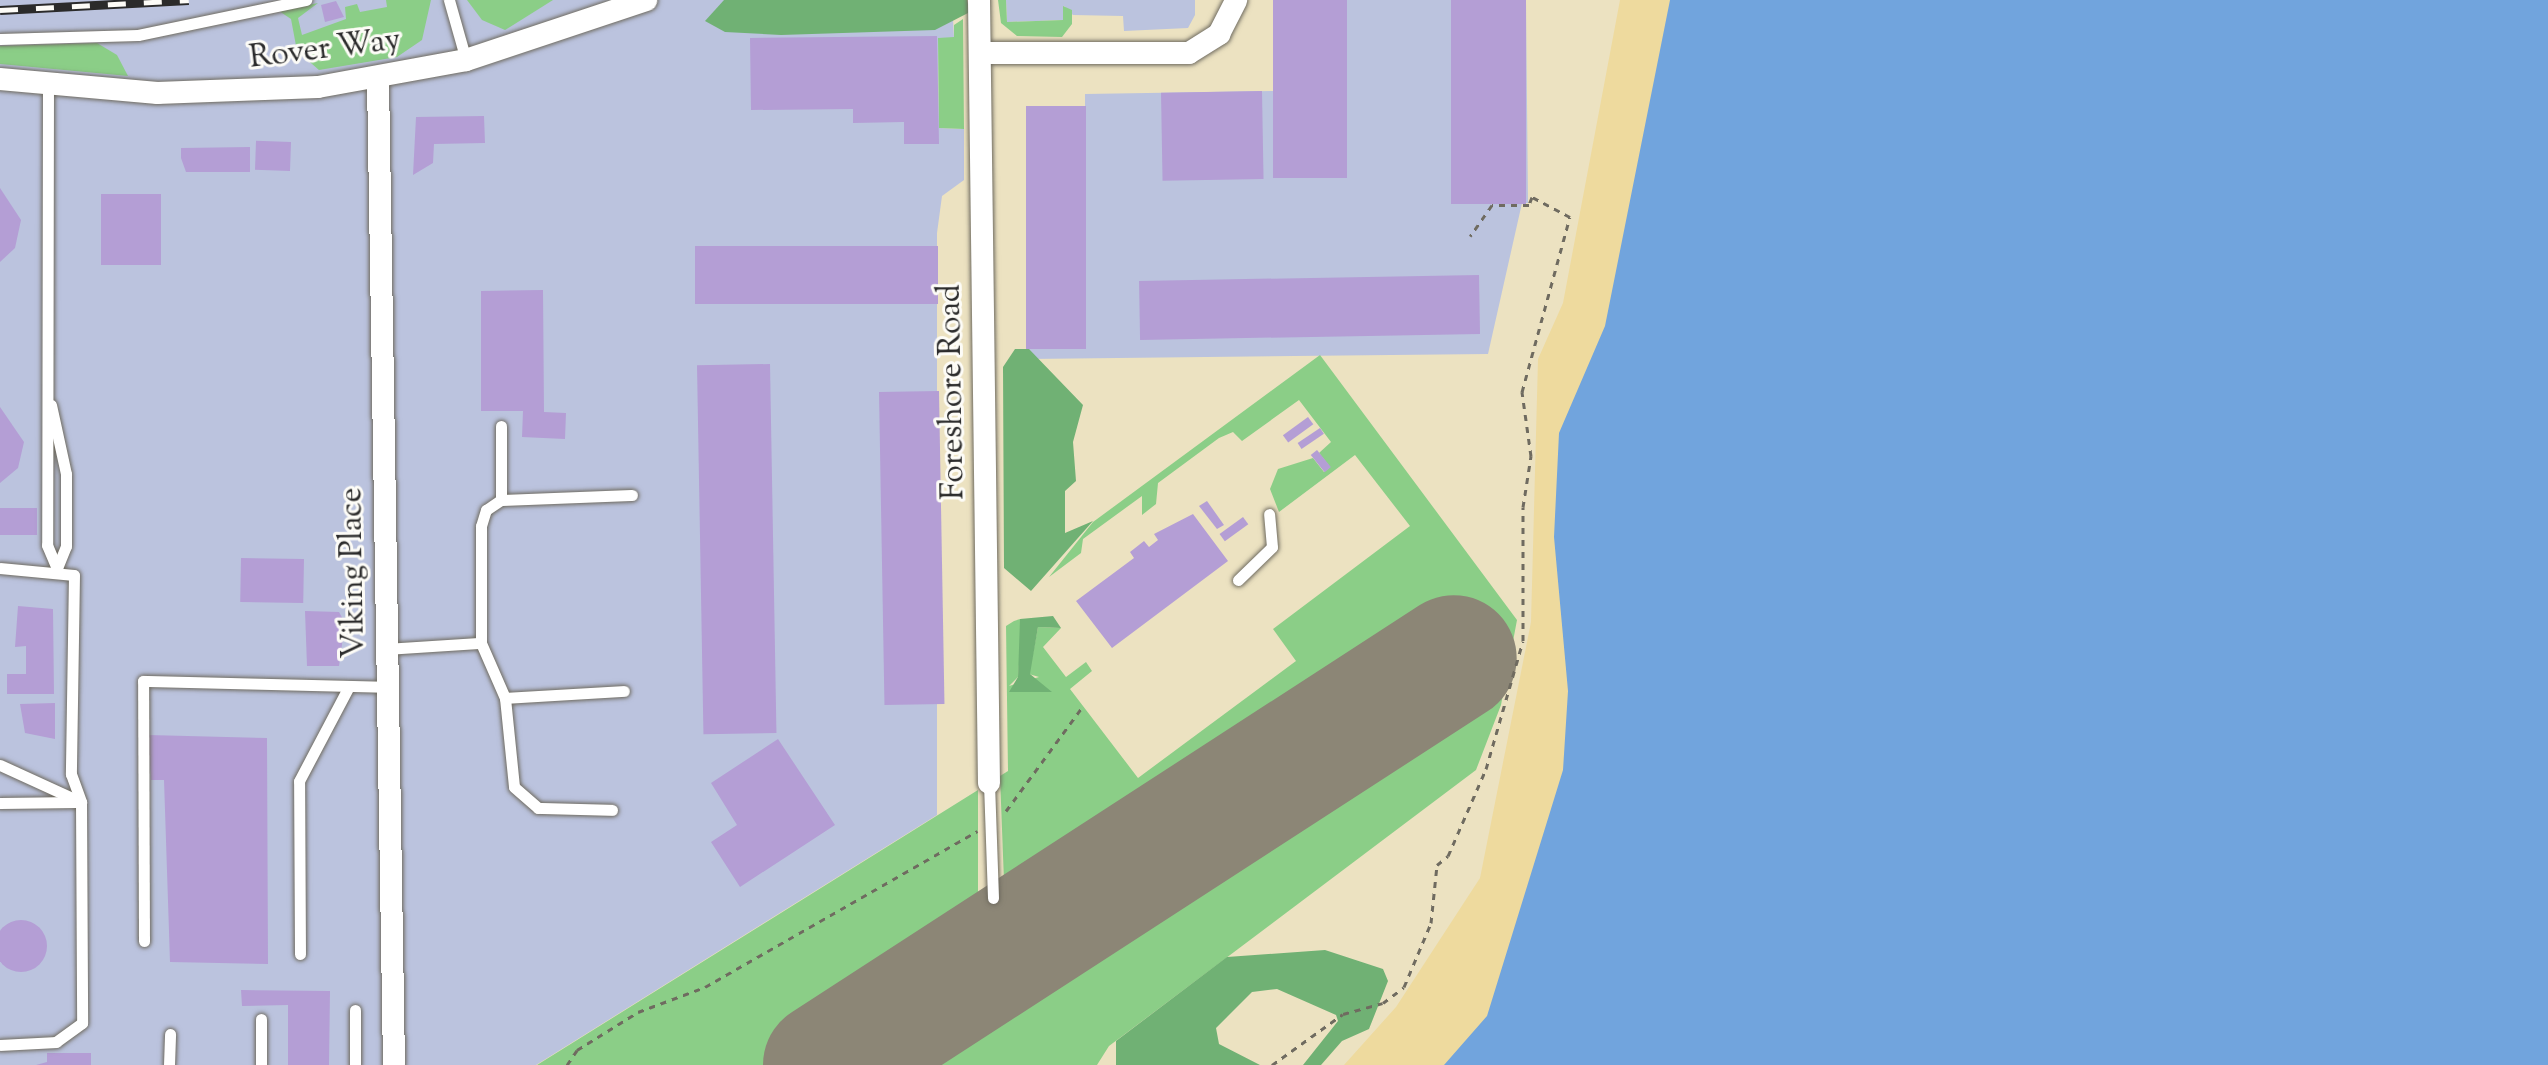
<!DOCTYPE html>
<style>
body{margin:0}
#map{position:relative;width:2548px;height:1065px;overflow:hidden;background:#ece2c1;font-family:"Sorts Mill Goudy",serif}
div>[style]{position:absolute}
.industrial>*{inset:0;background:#bbc3de}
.green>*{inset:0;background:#8bce87}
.forest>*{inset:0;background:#70b174}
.sand>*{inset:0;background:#eeda9e}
.water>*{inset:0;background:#71a4dd}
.runway>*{height:126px;margin:-63px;padding:0 63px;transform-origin:63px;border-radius:63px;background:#8c8676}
.building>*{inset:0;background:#b49ed5;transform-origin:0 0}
.round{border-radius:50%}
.path>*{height:3px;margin-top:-1.5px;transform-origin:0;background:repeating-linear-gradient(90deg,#6f6b60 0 6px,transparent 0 12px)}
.roads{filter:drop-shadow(0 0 2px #6f6b60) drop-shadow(0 0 2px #6f6b60)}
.lane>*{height:11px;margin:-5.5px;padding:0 5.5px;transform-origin:5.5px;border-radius:5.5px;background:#fff}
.street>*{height:22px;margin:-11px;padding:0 11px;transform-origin:11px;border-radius:11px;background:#fff}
.rail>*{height:9px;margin-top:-4.5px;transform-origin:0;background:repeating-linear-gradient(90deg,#fdfcf7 0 18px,#2b2b2b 0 36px);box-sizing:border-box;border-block:2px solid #2b2b2b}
span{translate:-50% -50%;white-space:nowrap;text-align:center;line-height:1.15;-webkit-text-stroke:6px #fdfcf7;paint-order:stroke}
.street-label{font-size:32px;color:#2b2b2b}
</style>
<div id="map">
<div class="industrial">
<div style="clip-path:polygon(0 0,747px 0,953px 19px,954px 38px,938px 38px,939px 128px,964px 129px,964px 180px,942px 196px,937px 233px,937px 815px,536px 1065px,0 1065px)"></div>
<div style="clip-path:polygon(1006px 0,1195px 0,1195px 15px,1188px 28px,1124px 31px,1123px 16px,1073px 15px,1064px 6px,1063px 20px,1007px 22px)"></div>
<div style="clip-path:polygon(1273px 0,1526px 0,1528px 203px,1522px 203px,1488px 354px,1029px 359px,1026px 107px,1085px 106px,1085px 94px,1273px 91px)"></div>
</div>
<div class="green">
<div style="clip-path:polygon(386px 0,431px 0,422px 40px,397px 57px,319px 70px,297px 51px,291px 19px,279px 11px,318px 3px,298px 18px,302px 35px,346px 19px,345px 7px,357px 4px,360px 12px,387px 7px)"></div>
<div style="clip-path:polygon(467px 0,553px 0,505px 30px,482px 20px)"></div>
<div style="clip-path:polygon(998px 0,1006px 0,1007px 22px,1063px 20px,1063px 6px,1072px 10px,1072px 24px,1062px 37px,1017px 36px,1001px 23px)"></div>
<div style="clip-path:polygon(963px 19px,964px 129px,939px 128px,938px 38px,954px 37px,954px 25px)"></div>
<div style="clip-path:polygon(97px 43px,117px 55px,128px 76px,0 64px,0 46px)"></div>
<div style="clip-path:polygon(1320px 355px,1517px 620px,1501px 705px,1476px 770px,1109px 1046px,1097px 1065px,537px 1065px,978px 790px,978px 898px,1004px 882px,1000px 776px,1008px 771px,1006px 626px,1014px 621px,1020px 619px,1020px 651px,1018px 677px,1009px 686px,1039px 677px,1029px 674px,1038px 627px,1061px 628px,1043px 647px,1066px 677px,1086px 662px,1092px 671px,1070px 689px,1138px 778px,1296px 661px,1273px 629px,1410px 526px,1355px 455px,1279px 512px,1270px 489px,1278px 469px,1313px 458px,1324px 472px,1330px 467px,1319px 453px,1331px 442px,1299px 400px,1242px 441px,1233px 432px,1219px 438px,1158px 483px,1156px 504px,1142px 515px,1142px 496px,1083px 539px,1081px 553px,1049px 577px,1093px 522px)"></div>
</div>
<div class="forest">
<div style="clip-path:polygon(724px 0,967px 0,970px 12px,935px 30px,781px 35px,725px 32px,705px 21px)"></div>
<div style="clip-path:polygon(1015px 349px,1029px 349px,1083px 405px,1073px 442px,1076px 481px,1065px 491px,1065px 533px,1093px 521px,1031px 591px,1004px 568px,1003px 367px)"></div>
<div style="clip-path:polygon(1053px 616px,1061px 628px,1038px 627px,1030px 674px,1052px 692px,1009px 692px,1018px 677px,1020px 619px)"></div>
<div style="clip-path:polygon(1325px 950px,1383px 969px,1388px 981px,1369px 1029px,1342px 1041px,1321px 1065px,1303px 1065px,1338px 1021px,1336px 1015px,1277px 989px,1252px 992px,1216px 1028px,1219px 1044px,1260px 1065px,1116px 1065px,1116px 1041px,1227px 957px)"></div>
</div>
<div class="sand">
<div style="clip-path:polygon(1620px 0,1739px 0,1542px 1065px,1344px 1065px,1396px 1007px,1480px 878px,1531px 622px,1538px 359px,1563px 303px)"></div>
</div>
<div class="water">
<div style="clip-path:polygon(1670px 0,2548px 0,2548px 1065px,1444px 1065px,1487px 1016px,1563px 770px,1568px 691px,1554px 537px,1559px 433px,1605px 326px)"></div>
</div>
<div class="runway">
<div style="left:826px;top:1065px;width:748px;rotate:-32.95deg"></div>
</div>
<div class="building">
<div style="left:1273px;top:0;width:74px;height:178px"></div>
<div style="left:1451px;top:0;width:75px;height:204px"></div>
<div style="clip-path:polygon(336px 1px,344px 17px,325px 22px,321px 5px)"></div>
<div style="clip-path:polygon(937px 36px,939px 144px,904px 144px,904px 122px,853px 123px,853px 109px,751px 110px,750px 38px)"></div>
<div style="left:1262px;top:91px;width:88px;height:101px;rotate:89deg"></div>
<div style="left:1026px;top:106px;width:60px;height:243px"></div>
<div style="clip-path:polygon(484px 116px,485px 143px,434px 144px,433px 163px,413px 175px,416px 117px)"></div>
<div style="left:291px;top:142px;width:29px;height:35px;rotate:92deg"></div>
<div style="clip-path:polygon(250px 147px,250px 172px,186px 172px,181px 158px,181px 148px)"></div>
<div style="clip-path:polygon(0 188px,21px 220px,15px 248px,0 262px)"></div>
<div style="left:101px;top:194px;width:60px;height:71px"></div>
<div style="left:938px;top:246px;width:58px;height:243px;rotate:90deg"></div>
<div style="left:1479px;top:275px;width:59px;height:340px;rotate:89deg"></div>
<div style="clip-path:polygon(543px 290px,544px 412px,566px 413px,565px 439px,522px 437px,523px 411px,481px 411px,481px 291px)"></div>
<div style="left:770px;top:364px;width:369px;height:73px;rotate:89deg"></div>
<div style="left:939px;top:391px;width:313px;height:60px;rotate:89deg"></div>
<div style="clip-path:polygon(0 407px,24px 442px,18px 468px,0 483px)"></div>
<div style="left:1308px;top:417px;width:9px;height:31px;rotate:54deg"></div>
<div style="left:1320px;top:428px;width:7px;height:27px;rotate:56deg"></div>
<div style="left:1317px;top:450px;width:22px;height:8px;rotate:51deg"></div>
<div style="clip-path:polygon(1207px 501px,1224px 525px,1217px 529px,1199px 506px)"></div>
<div style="left:37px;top:508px;width:27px;height:37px;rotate:90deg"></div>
<div style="clip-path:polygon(1193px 514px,1228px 561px,1112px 648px,1076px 601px,1134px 558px,1130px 552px,1144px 541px,1149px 547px,1158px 540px,1154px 534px)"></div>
<div style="left:1243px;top:517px;width:9px;height:29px;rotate:54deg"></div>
<div style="left:241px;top:558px;width:63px;height:44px;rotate:1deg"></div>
<div style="clip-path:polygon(18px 606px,53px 609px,54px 694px,7px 694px,7px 674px,26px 674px,26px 646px,15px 647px)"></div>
<div style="clip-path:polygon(305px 611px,339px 612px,345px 623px,339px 666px,307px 666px)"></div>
<div style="clip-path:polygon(55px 703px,55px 739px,25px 733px,20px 704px)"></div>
<div style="clip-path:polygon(148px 735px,267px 738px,268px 964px,170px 962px,164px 780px,151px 780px)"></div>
<div style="clip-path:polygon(778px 739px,835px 825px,740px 887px,711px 842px,737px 825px,711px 783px)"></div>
<div class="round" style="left:-5px;top:920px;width:52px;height:52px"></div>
<div style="clip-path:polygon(241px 990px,330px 991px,329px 1065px,288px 1065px,288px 1005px,242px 1006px)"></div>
<div style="clip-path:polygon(47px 1053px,91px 1053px,91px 1065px,36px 1065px,47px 1062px)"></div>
</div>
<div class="path">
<div style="left:1006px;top:811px;width:130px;rotate:-53.7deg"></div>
<div style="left:567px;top:1065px;width:18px;rotate:-56deg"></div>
<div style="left:577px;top:1050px;width:72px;rotate:-31.9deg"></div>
<div style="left:638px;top:1012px;width:72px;rotate:-20.5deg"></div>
<div style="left:705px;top:987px;width:314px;rotate:-29.8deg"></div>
<div style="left:1272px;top:1065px;width:87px;rotate:-35.7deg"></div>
<div style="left:1343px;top:1014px;width:41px;rotate:-15.4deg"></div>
<div style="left:1383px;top:1003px;width:26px;rotate:-37deg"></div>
<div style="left:1404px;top:987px;width:69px;rotate:-67.1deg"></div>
<div style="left:1431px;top:923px;width:58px;rotate:-84.1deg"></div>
<div style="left:1437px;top:865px;width:14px;rotate:-39deg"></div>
<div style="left:1448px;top:856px;width:95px;rotate:-66.4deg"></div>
<div style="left:1486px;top:769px;width:133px;rotate:-73.9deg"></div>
<div style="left:1523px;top:641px;width:134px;rotate:-90deg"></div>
<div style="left:1523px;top:507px;width:52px;rotate:-81.1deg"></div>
<div style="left:1531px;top:456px;width:65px;rotate:-98deg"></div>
<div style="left:1522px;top:392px;width:181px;rotate:-74.7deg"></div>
<div style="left:1570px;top:217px;width:43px;rotate:-152.2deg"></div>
<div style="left:1532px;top:197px;width:9px;rotate:111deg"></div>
<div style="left:1529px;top:205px;width:37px;rotate:180deg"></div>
<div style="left:1492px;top:205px;width:38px;rotate:125deg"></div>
</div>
<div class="roads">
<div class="lane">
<div style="left:449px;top:0;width:62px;rotate:74.2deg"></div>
<div style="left:0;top:39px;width:138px;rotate:-1.7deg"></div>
<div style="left:138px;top:35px;width:172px;rotate:-11.8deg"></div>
<div style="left:48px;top:85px;width:460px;rotate:90.1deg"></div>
<div style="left:47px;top:545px;width:25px;rotate:67deg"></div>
<div style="left:51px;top:405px;width:71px;rotate:77.7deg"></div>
<div style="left:66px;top:474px;width:72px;rotate:90deg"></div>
<div style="left:66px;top:546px;width:24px;rotate:112deg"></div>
<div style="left:501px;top:500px;width:74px;rotate:-90deg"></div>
<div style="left:0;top:568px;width:74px;rotate:5.4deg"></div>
<div style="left:74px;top:575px;width:199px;rotate:90.9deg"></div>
<div style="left:71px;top:774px;width:30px;rotate:70deg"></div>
<div style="left:81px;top:802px;width:221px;rotate:89.7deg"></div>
<div style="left:82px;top:1023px;width:32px;rotate:144deg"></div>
<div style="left:56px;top:1042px;width:56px;rotate:176.9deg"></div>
<div style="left:1238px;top:580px;width:47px;rotate:-44.1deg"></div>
<div style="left:1272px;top:547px;width:33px;rotate:-95deg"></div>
<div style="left:481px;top:643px;width:60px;rotate:66.4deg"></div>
<div style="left:505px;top:698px;width:89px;rotate:84.2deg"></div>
<div style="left:514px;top:787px;width:32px;rotate:41deg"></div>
<div style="left:538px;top:808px;width:74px;rotate:1.5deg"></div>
<div style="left:387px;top:649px;width:94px;rotate:-3.7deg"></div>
<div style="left:481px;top:643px;width:117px;rotate:-90deg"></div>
<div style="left:481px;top:526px;width:17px;rotate:-73deg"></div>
<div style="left:486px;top:510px;width:18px;rotate:-34deg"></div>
<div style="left:501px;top:500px;width:131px;rotate:-2.2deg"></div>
<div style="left:505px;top:698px;width:119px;rotate:-3.4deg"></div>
<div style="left:0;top:765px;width:89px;rotate:24.6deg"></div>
<div style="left:989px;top:783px;width:115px;rotate:88deg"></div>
<div style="left:0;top:803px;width:77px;rotate:-0.7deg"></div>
<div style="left:144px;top:941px;width:260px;rotate:-90.2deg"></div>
<div style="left:143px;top:681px;width:245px;rotate:1.4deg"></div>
<div style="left:300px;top:954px;width:173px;rotate:-90.3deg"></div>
<div style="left:299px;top:781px;width:107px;rotate:-62.2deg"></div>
<div style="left:261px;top:1019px;width:46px;rotate:90deg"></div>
<div style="left:169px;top:1065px;width:31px;rotate:-88deg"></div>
<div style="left:355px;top:1065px;width:55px;rotate:-90deg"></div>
</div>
<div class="street">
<div style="left:979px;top:0;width:783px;rotate:89.27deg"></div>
<div style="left:980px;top:53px;width:209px"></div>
<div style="left:1189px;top:53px;width:36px;rotate:-32deg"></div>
<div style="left:1219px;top:34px;width:38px;rotate:-63deg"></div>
<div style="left:0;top:79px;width:158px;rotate:5.1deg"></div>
<div style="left:157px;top:93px;width:161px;rotate:-2.1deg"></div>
<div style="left:318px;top:87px;width:150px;rotate:-10.3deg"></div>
<div style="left:466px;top:60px;width:190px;rotate:-18.4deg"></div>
<div style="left:378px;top:79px;width:986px;rotate:89.07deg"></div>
</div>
</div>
<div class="rail">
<div style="left:0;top:10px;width:189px;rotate:-3deg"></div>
</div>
<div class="street-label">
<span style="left:325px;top:50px;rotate:-7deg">Rover Way</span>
<span style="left:953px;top:392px;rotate:-91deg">Foreshore Road</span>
<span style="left:354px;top:573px;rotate:-91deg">Viking Place</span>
</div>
</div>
